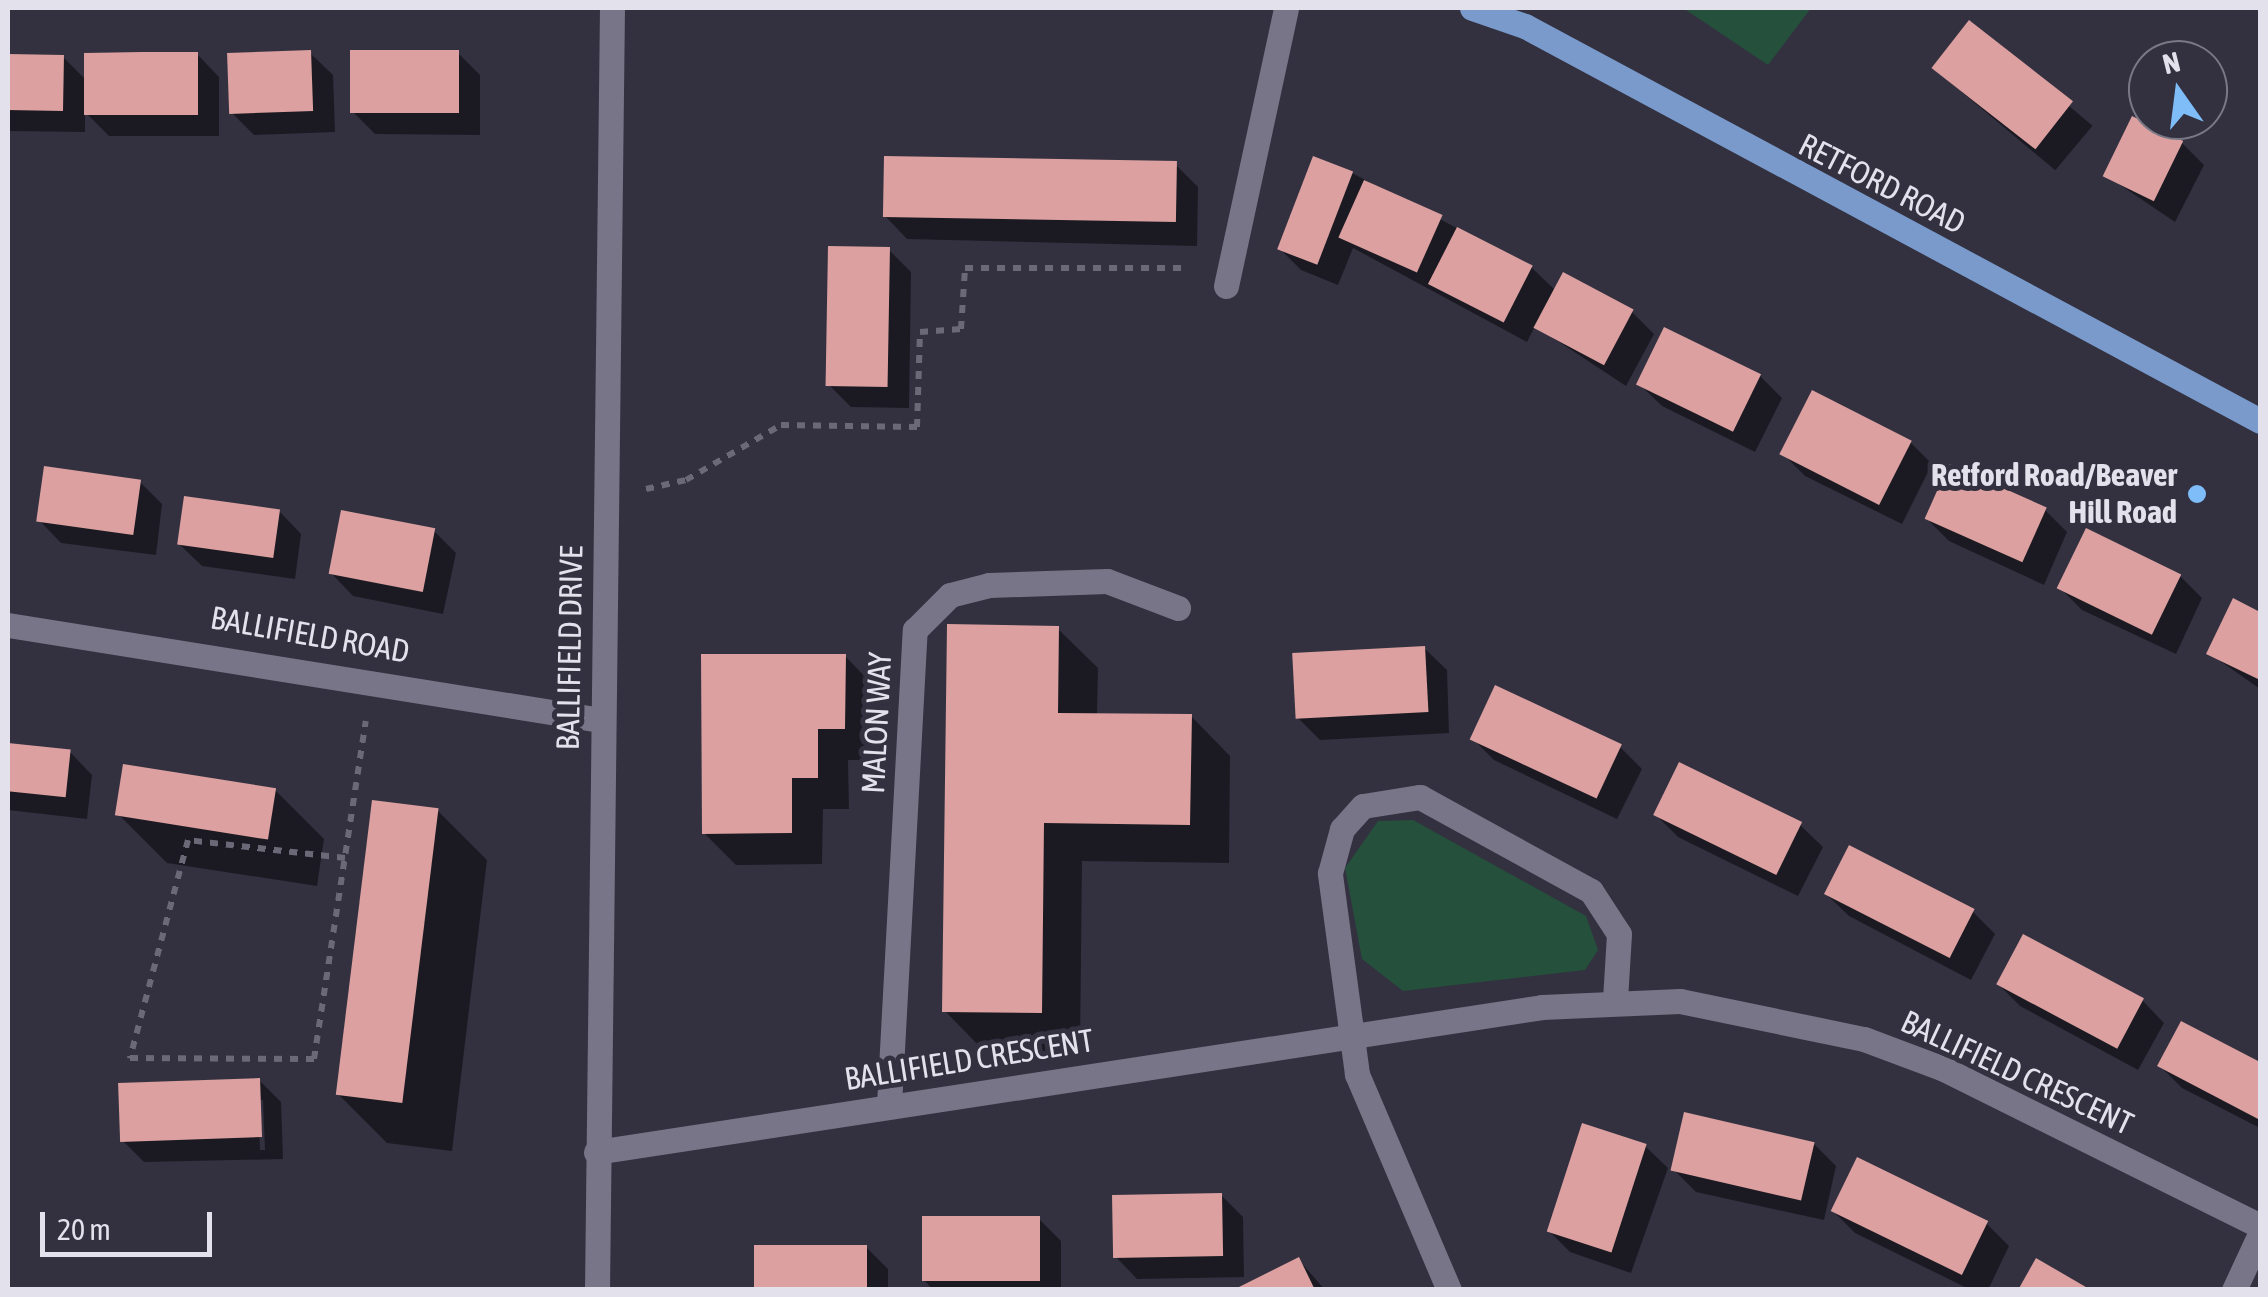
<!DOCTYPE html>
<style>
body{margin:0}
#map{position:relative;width:2268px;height:1297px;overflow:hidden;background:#333140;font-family:"Asap Condensed",sans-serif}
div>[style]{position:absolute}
.green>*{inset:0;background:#25503c}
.shadow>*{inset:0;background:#0007;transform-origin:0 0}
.building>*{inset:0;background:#dba09f;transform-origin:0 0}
.path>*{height:6px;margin-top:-3px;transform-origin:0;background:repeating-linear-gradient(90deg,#6b6977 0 8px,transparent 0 16px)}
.minor>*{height:25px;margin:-12.5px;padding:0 12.5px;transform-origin:12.5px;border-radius:12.5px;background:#777587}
.major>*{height:25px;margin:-12.5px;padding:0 12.5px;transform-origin:12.5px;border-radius:12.5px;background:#799acb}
.dots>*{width:28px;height:28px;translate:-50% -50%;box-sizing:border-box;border:5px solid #333140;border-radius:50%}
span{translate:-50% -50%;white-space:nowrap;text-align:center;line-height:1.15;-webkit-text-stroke:10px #333140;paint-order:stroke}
.street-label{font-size:32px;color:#e3e2ec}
.poi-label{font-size:32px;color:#e3e2ec;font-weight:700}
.right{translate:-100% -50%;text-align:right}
.frame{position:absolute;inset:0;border:10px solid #e3e2ec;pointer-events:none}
.north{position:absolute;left:2128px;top:40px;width:100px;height:100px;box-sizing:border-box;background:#333140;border:2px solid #797885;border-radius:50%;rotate:346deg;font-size:28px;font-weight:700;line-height:40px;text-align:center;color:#e3e2ec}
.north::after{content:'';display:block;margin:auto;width:35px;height:45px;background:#7fbdf9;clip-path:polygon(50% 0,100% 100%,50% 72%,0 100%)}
.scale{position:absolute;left:40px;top:1212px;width:172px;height:45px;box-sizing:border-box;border:5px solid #e3e2ec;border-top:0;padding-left:12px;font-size:30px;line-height:35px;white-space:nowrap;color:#e3e2ec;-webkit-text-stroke:8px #333140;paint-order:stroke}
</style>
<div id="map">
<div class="green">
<div style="clip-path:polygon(1683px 8px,1811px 8px,1768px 65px)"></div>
<div style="clip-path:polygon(1413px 820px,1586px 916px,1598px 950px,1585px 970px,1403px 991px,1362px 959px,1345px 868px,1378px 821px)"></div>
</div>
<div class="shadow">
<div style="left:1970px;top:23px;width:160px;height:58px;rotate:40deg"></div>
<div style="clip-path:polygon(310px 53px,333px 75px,335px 132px,254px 135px,232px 113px)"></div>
<div style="clip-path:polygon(458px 53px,480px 75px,480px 135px,375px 134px,353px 112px)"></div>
<div style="clip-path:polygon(197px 54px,219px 77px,219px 136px,109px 136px,85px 112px,85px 132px,8px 131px,8px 57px,63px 57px,87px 81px)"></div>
<div style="clip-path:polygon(2182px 143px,2204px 165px,2175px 222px,2104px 174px)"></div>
<div style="clip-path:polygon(1176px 165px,1198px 187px,1197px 246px,907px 239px,885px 216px)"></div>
<div style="clip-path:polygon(1352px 173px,1531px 267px,1556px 291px,1632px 312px,1654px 334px,1626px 386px,1535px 326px,1527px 342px,1353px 248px,1338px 285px,1301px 270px,1279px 248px)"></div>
<div style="clip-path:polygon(889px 250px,911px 272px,909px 408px,851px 407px,829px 385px)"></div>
<div style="clip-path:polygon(1760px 376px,1782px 398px,1755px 452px,1662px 406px,1639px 384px)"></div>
<div style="clip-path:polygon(1910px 442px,1932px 464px,1902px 524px,1805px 476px,1783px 454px)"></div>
<div style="clip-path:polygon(140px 482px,162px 504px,156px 555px,61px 543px,39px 520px)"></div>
<div style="clip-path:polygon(2045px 510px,2067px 532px,2044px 585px,1949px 541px,1927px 519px)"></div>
<div style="clip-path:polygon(279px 511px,301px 534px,295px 579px,202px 566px,179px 544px)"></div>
<div style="clip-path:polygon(434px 531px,456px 553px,443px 614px,353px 596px,331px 573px)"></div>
<div style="clip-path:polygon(2180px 576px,2202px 598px,2176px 654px,2082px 610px,2060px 588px)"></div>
<div style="clip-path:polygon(2234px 602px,2260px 614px,2260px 689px,2209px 653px)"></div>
<div style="clip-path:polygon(1058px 629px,1098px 668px,1097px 715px,1191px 716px,1230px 756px,1229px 863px,1082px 861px,1080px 1051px,984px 1051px,945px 1011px)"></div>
<div style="clip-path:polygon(1424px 648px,1447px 670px,1449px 733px,1320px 740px,1298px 718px)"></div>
<div style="clip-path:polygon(845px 656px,876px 688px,876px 760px,848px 760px,849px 809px,823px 809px,822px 864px,736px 865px,704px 833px)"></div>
<div style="clip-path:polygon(1472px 738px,1620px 747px,1642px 769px,1617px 819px,1494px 760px)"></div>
<div style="clip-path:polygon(8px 746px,70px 752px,92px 775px,87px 819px,8px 810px)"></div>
<div style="clip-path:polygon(275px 790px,324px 839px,317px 886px,167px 863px,118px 814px)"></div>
<div style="clip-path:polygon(438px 811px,487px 860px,452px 1151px,387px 1143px,338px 1094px)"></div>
<div style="clip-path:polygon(1656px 815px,1800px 825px,1823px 847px,1798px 896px,1678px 837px)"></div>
<div style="clip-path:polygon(1850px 849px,1973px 912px,1995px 934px,1971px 980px,1849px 916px,1826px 894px)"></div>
<div style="clip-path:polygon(1998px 984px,2142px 1000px,2164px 1023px,2138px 1070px,2020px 1006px)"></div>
<div style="clip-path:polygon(2182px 1024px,2260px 1064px,2260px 1128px,2182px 1088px,2160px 1066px)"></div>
<div style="clip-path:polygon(evenodd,259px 1080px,281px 1102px,283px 1159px,144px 1162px,122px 1140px,259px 1080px,258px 1100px,263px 1100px,265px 1150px,260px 1150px,258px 1100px)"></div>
<div style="clip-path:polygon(1814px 1144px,1836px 1166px,1824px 1220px,1696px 1192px,1674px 1170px)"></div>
<div style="clip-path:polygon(1645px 1146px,1668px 1168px,1631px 1273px,1570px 1252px,1548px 1230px)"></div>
<div style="clip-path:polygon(1221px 1195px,1243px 1217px,1244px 1277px,1137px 1279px,1115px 1256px)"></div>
<div style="clip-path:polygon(1833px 1211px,1987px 1224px,2009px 1246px,1988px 1290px,1971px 1290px,1855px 1233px)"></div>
<div style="clip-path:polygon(1039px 1219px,1061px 1241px,1061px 1290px,933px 1290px,924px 1280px)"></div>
<div style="clip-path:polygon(866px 1247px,888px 1269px,888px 1290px,757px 1290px)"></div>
<div style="clip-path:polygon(1299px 1260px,1325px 1290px,1240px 1290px)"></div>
</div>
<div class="building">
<div style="left:1969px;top:20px;width:132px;height:61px;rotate:38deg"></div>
<div style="left:311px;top:50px;width:61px;height:84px;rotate:88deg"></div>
<div style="left:350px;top:50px;width:109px;height:63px"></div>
<div style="clip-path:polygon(142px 52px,198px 52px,198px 115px,84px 115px,84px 53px)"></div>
<div style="left:8px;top:54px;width:56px;height:56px;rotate:1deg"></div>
<div style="left:2132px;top:116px;width:57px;height:67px;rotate:26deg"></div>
<div style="left:884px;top:156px;width:293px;height:61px;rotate:1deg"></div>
<div style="left:1313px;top:156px;width:43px;height:100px;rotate:21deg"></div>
<div style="left:1364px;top:180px;width:86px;height:63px;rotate:24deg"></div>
<div style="left:1457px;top:227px;width:85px;height:64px;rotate:27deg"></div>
<div style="left:828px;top:246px;width:62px;height:140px;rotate:1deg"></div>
<div style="left:1563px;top:272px;width:80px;height:63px;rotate:28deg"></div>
<div style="left:1664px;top:327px;width:108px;height:64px;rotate:26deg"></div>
<div style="left:1812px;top:390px;width:112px;height:72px;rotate:27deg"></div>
<div style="left:1949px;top:464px;width:107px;height:60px;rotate:24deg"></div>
<div style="left:44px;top:466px;width:98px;height:56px;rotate:8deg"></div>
<div style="left:184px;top:496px;width:97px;height:49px;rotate:8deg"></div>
<div style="left:341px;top:510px;width:96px;height:65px;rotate:11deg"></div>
<div style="left:2086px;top:528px;width:106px;height:67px;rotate:26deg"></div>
<div style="clip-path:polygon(2233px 598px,2260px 612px,2260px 680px,2206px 654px)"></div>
<div style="clip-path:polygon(947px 624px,1059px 626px,1058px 713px,1192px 714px,1190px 825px,1044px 823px,1042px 1013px,942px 1012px)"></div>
<div style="left:1425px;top:646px;width:66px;height:133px;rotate:87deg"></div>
<div style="clip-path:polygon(701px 654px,846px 654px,845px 729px,818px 729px,818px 778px,792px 778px,792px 833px,702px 834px)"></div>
<div style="left:1495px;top:685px;width:140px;height:60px;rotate:25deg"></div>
<div style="left:8px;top:743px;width:63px;height:48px;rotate:6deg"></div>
<div style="left:1679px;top:762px;width:137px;height:59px;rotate:26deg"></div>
<div style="left:123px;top:764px;width:155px;height:52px;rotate:9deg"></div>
<div style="left:372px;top:800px;width:67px;height:297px;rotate:7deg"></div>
<div style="left:1849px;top:845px;width:141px;height:55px;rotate:27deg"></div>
<div style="left:2023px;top:934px;width:137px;height:57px;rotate:28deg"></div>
<div style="clip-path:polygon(2181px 1021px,2260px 1062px,2260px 1120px,2157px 1066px)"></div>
<div style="left:260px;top:1078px;width:59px;height:142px;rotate:88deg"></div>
<div style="left:1684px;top:1112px;width:134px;height:60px;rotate:13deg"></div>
<div style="left:1582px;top:1123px;width:68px;height:114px;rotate:18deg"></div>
<div style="left:1857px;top:1157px;width:146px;height:60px;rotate:26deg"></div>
<div style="left:1222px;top:1193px;width:63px;height:110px;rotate:89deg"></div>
<div style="left:922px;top:1216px;width:118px;height:65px"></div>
<div style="left:867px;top:1245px;width:45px;height:113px;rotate:90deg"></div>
<div style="clip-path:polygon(1299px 1257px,1315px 1290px,1233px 1290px)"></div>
<div style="clip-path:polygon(2036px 1258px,2091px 1290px,2018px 1290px)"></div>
</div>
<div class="path">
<div style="left:646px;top:489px;width:41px;rotate:-12.7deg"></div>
<div style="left:686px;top:480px;width:110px;rotate:-30.1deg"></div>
<div style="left:781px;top:425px;width:136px;rotate:0.8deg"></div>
<div style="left:917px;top:427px;width:95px;rotate:-88.2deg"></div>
<div style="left:920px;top:332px;width:41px;rotate:-4.2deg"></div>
<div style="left:961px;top:329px;width:61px;rotate:-86.2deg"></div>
<div style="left:965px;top:268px;width:222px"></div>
<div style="left:345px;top:858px;width:158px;rotate:-173.5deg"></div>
<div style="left:188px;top:840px;width:226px;rotate:104.9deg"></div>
<div style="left:130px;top:1058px;width:184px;rotate:0.3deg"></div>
<div style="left:314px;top:1059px;width:342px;rotate:-81.3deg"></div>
</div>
<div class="minor">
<div style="left:1226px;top:286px;width:284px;rotate:-77.8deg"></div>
<div style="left:8px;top:625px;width:601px;rotate:9.1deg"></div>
<div style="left:889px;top:1105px;width:476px;rotate:-86.9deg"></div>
<div style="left:915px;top:630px;width:49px;rotate:-45deg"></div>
<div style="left:950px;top:595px;width:40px;rotate:-14.4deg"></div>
<div style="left:989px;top:585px;width:118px;rotate:-1.9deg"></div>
<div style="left:1107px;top:581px;width:76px;rotate:20.8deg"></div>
<div style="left:596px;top:1152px;width:957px;rotate:-8.71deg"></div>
<div style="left:1542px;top:1007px;width:138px;rotate:-2.5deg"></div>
<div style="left:1680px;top:1001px;width:188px;rotate:11.7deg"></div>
<div style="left:1864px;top:1039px;width:85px;rotate:20.6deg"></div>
<div style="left:1944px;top:1069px;width:353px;rotate:26.4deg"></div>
<div style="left:597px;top:1290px;width:1282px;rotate:-89.33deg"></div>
<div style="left:1449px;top:1290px;width:235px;rotate:-113.1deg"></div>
<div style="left:1357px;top:1074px;width:203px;rotate:-97.7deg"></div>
<div style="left:1330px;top:873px;width:46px;rotate:-74.7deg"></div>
<div style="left:1342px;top:829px;width:31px;rotate:-48deg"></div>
<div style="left:1363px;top:806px;width:58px;rotate:-9deg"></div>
<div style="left:1420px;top:797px;width:195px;rotate:28.8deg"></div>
<div style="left:1591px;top:891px;width:51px;rotate:56.9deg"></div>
<div style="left:1619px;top:934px;width:65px;rotate:93.5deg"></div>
<div style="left:2234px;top:1290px;width:62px;rotate:-65.1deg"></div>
</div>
<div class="major">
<div style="left:1472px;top:8px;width:56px;rotate:18.8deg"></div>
<div style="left:1525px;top:26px;width:834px;rotate:28.25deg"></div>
</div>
<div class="dots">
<div style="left:2197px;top:494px;background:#7fbdf9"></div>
</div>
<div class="street-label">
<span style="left:1882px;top:184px;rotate:27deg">RETFORD ROAD</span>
<span style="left:310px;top:635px;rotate:10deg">BALLIFIELD ROAD</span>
<span style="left:570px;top:648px;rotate:-89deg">BALLIFIELD DRIVE</span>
<span style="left:877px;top:723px;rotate:-87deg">MALON WAY</span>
<span style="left:969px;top:1060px;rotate:-9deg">BALLIFIELD CRESCENT</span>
<span style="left:2017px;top:1073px;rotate:25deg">BALLIFIELD CRESCENT</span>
</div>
<div class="poi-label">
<span class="right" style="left:2177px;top:494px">Retford Road/Beaver<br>Hill Road</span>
</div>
<div class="frame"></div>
<div class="north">N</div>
<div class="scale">20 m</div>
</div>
